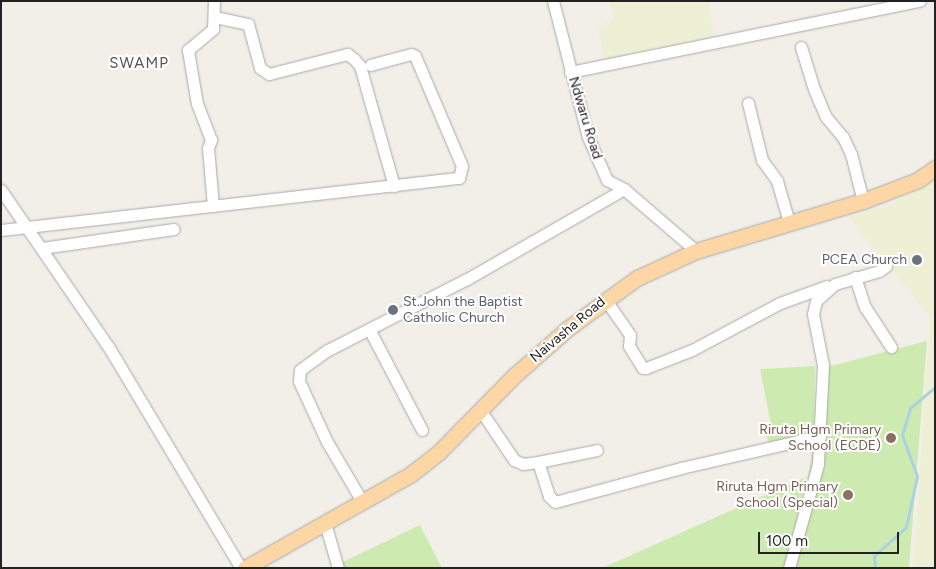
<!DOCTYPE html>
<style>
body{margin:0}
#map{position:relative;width:936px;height:569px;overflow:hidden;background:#f2efe9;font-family:Figtree,sans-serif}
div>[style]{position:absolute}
.farmland>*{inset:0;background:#eef0d5}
.grass>*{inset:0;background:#cdebb0}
.stream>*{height:3px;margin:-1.5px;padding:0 1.5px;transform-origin:1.5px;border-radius:1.5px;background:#aad3df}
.roads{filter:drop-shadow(0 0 1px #a9a9a9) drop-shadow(0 0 1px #a9a9a9)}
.minor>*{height:11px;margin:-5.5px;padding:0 5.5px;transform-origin:5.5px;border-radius:5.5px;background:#fff}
.major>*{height:15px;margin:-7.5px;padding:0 7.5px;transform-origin:7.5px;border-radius:7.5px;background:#fcd6a4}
.dots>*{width:14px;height:14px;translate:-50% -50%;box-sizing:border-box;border:2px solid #fff;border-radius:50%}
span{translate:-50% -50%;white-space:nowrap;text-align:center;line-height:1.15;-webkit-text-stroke:4px #fff;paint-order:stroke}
.street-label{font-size:14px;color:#222}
.worship-label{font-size:14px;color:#5b616d}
.right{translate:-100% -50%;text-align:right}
.left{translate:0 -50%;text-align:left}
.education-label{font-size:14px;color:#785e54}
.neighbourhood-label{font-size:15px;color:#555;letter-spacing:1px}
.frame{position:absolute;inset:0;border:2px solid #222;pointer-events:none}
.scale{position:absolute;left:758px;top:532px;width:141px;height:22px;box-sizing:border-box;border:2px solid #222;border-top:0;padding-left:6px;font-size:15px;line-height:18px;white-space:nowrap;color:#222;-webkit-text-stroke:4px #fff;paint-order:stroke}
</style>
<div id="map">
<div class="farmland">
<div style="clip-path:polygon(610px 1px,708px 1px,715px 39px,604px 60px,598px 27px,614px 19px)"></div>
<div style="clip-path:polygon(935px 181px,935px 568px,913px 568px,930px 317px,849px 217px,885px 206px)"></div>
</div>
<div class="grass">
<div style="clip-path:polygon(927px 341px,909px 568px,792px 568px,827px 367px)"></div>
<div style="clip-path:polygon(815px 366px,814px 434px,769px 443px,764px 430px,771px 425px,760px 369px)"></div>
<div style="clip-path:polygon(806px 477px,786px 568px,603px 568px,609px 565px)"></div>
<div style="clip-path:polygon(420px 525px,442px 568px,343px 568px,341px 563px)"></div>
</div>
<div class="stream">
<div style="left:875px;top:568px;width:12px;rotate:-95deg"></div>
<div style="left:874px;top:556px;width:43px;rotate:-42.2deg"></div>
<div style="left:906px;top:527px;width:52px;rotate:-77.8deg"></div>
<div style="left:917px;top:476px;width:44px;rotate:-110.1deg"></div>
<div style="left:902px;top:435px;width:28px;rotate:-73deg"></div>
<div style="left:910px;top:408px;width:33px;rotate:-40deg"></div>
</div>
<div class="roads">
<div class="minor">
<div style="left:553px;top:1px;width:140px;rotate:75.6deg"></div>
<div style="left:588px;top:137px;width:47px;rotate:66.2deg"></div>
<div style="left:607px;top:180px;width:19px;rotate:28deg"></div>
<div style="left:624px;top:189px;width:95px;rotate:40.7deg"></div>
<div style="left:215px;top:17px;width:34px;rotate:12deg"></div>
<div style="left:248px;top:24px;width:46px;rotate:74.7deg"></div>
<div style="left:260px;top:68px;width:11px;rotate:34deg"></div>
<div style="left:269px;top:74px;width:81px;rotate:-14.4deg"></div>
<div style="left:347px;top:54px;width:9px;rotate:36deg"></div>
<div style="left:354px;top:59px;width:9px;rotate:49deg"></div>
<div style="left:360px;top:66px;width:125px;rotate:74.2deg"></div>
<div style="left:801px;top:47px;width:44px;rotate:72.8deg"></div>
<div style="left:814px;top:89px;width:30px;rotate:67deg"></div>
<div style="left:826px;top:117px;width:26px;rotate:50deg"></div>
<div style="left:843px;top:137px;width:19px;rotate:65deg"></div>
<div style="left:851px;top:154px;width:49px;rotate:75.7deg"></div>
<div style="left:570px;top:72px;width:357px;rotate:-11.5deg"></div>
<div style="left:748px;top:103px;width:59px;rotate:76.2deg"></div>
<div style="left:762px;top:160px;width:26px;rotate:54deg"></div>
<div style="left:777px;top:181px;width:43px;rotate:73.7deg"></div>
<div style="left:1px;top:190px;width:189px;rotate:55.6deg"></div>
<div style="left:108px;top:346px;width:259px;rotate:59.1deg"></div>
<div style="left:213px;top:206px;width:58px;rotate:-94.9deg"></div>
<div style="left:208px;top:148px;width:9px;rotate:-69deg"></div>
<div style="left:211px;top:140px;width:39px;rotate:-111deg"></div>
<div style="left:197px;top:104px;width:55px;rotate:-99.5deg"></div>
<div style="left:188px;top:50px;width:33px;rotate:-40deg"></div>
<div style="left:213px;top:29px;width:28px;rotate:-88deg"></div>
<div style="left:1px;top:230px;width:461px;rotate:-6.5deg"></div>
<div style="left:459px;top:178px;width:12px;rotate:-76deg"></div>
<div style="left:462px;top:166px;width:120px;rotate:-113.1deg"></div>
<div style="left:415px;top:56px;width:4px;rotate:-153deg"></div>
<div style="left:411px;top:54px;width:42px;rotate:165deg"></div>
<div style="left:42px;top:248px;width:133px;rotate:-8.2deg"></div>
<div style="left:855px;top:277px;width:32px;rotate:72deg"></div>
<div style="left:865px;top:307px;width:48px;rotate:57deg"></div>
<div style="left:605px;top:299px;width:44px;rotate:55.2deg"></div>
<div style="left:630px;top:335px;width:11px;rotate:95deg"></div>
<div style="left:629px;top:346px;width:26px;rotate:58deg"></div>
<div style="left:643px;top:368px;width:3px"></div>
<div style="left:646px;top:368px;width:49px;rotate:-21.4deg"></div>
<div style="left:692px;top:350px;width:100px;rotate:-28.1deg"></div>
<div style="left:780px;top:303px;width:50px;rotate:-19.9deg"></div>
<div style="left:369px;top:329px;width:114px;rotate:62.3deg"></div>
<div style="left:481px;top:411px;width:59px;rotate:56deg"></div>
<div style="left:514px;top:460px;width:10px;rotate:24deg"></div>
<div style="left:523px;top:464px;width:15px;rotate:-8deg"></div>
<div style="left:538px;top:462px;width:36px;rotate:72deg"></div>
<div style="left:549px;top:496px;width:8px;rotate:45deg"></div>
<div style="left:555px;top:502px;width:131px;rotate:-15.1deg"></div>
<div style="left:681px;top:468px;width:143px;rotate:-13deg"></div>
<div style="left:538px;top:462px;width:60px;rotate:-11.5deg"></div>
<div style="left:363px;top:503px;width:71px;rotate:-120.5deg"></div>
<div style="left:327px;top:442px;width:67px;rotate:-114.7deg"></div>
<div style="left:299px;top:381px;width:11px;rotate:-85deg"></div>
<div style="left:300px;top:370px;width:34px;rotate:-36deg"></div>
<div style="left:328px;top:350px;width:156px;rotate:-27.1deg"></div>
<div style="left:467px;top:279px;width:181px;rotate:-29.8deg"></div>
<div style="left:325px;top:523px;width:47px;rotate:73.9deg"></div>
<div style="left:789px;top:568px;width:108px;rotate:-74.4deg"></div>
<div style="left:818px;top:464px;width:99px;rotate:-87.1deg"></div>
<div style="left:823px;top:365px;width:52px;rotate:-101.1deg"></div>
<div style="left:813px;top:314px;width:13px;rotate:-77deg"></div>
<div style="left:816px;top:301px;width:25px;rotate:-42deg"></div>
<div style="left:835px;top:284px;width:46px;rotate:-16.5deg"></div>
<div style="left:879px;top:271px;width:9px;rotate:-36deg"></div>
</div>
<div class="major">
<div style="left:245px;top:568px;width:191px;rotate:-29.5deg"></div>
<div style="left:411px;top:474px;width:36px;rotate:-38deg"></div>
<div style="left:439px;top:452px;width:108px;rotate:-45.4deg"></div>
<div style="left:515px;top:375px;width:69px;rotate:-41.5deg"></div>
<div style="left:567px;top:329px;width:87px;rotate:-36.1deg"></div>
<div style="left:637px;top:278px;width:65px;rotate:-24.6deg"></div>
<div style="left:696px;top:251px;width:174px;rotate:-16.7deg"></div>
<div style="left:863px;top:201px;width:59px;rotate:-20.9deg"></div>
<div style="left:918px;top:180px;width:21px;rotate:-35deg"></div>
</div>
</div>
<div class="dots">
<div style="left:917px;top:260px;background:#6b7280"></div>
<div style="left:393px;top:310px;background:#6b7280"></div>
<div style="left:891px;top:438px;background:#8d6e63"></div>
<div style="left:848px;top:495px;background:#8d6e63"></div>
</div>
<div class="street-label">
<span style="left:585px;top:118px;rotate:73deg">Ndwaru Road</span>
<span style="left:568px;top:330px;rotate:-40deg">Naivasha Road</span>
</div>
<div class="worship-label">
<span class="right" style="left:907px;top:260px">PCEA Church</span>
<span class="left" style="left:403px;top:310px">St.John the Baptist<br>Catholic Church</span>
</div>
<div class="education-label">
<span class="right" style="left:881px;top:438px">Riruta Hgm Primary<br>School (ECDE)</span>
<span class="right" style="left:838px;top:495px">Riruta Hgm Primary<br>School (Special)</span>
</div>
<div class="neighbourhood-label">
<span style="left:139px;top:64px">SWAMP</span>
</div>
<div class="frame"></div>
<div class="scale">100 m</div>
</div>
